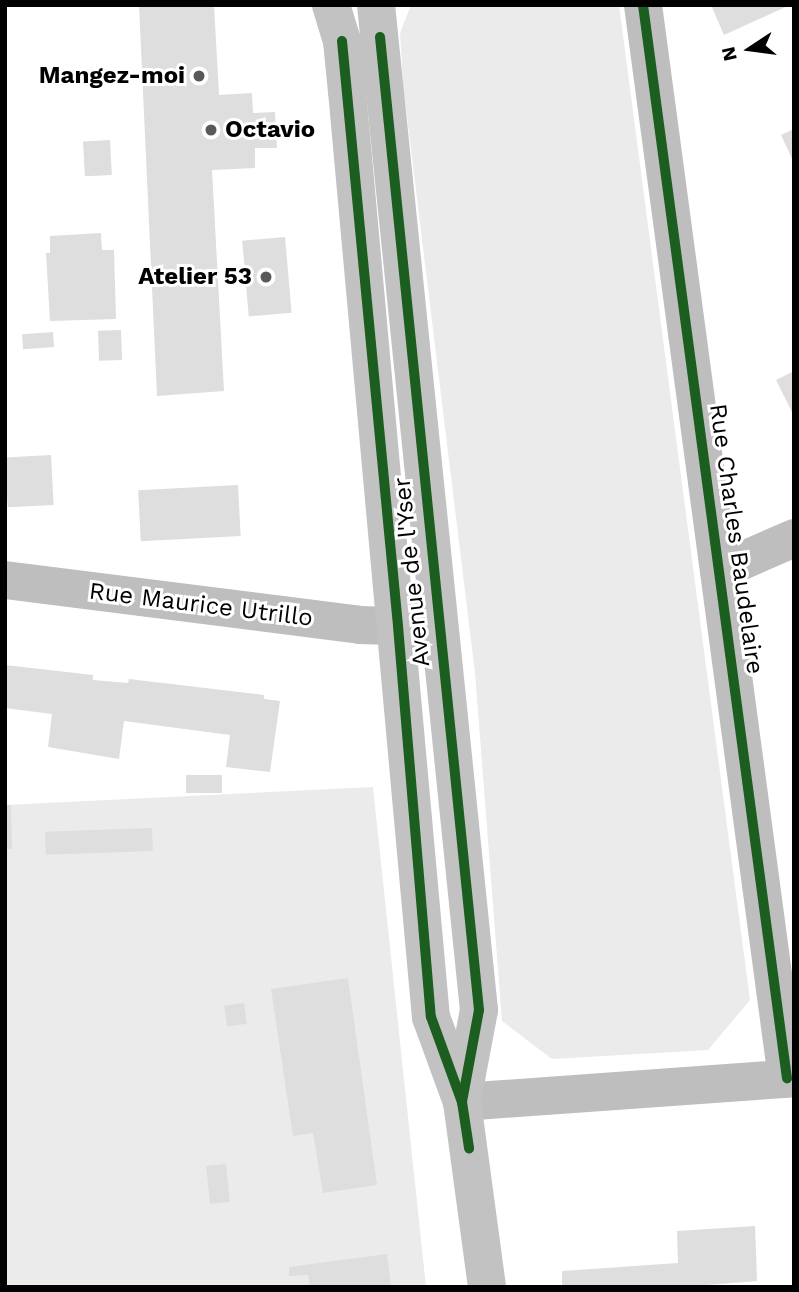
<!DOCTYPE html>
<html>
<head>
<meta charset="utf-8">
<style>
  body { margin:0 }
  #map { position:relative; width:799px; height:1292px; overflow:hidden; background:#fff; font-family:"Work Sans",sans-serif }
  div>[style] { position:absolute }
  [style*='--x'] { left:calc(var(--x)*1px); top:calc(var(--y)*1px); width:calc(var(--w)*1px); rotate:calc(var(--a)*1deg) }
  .green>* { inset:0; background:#ebebeb }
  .building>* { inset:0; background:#dedede; transform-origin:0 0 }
  .street>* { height:38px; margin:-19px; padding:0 19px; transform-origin:19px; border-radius:19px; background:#bebebe }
  .secondary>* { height:38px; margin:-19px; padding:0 19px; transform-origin:19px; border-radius:19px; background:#c2c2c2 }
  .cycleway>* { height:10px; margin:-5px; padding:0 5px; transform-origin:5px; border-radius:5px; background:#1b5e20 }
  .dots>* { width:19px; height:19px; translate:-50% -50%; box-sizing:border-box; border:4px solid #fff; border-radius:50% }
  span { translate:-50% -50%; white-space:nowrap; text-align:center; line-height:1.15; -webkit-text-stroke:6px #fff; paint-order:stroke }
  .poi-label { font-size:24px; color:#000; font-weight:700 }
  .right { translate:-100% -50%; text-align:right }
  .left { translate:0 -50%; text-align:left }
  .street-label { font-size:24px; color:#000 }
  .frame { position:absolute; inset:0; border:7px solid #000; pointer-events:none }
  .north { position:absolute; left:715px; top:14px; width:70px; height:70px; -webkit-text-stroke:5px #fff; paint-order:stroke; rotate:257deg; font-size:19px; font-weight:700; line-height:28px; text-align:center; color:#000 }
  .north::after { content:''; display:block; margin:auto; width:24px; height:32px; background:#000; clip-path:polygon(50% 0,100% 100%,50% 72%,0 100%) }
</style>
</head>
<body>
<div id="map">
  <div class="green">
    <div style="clip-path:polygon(411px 5px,619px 5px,750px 1000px,708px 1050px,552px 1059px,502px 1021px,475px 673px,403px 84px,400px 33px)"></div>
    <div style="clip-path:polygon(373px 787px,426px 1287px,5px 1287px,5px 805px)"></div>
  </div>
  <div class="building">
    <div style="clip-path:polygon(139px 5px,214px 5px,219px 95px,252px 93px,253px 113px,275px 112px,277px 148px,255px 148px,255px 168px,212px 170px,224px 391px,157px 396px)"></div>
    <div style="clip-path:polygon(711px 5px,790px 5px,724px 35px)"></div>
    <div style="clip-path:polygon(794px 129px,794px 163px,781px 135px)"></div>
    <div style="left:110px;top:140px;width:35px;height:27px;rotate:87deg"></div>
    <div style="clip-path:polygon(101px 233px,102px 250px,114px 250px,116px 319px,50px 321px,46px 253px,50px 253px,50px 236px)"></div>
    <div style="left:285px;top:237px;width:76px;height:43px;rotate:85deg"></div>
    <div style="left:121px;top:330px;width:30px;height:23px;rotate:88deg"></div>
    <div style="left:53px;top:332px;width:15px;height:31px;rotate:86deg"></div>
    <div style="clip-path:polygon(794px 371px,794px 416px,776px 380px)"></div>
    <div style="left:51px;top:455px;width:50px;height:46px;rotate:87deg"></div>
    <div style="left:238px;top:485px;width:51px;height:100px;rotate:87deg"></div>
    <div style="clip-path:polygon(5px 665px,93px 675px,93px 680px,128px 683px,129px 679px,264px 695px,264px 699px,280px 701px,270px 772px,226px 767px,230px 735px,124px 721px,119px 759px,48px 747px,52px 714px,5px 708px)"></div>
    <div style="left:222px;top:775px;width:18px;height:36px;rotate:90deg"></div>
    <div style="clip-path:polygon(5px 805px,11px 805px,12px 849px,5px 849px)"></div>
    <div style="left:152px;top:828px;width:23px;height:107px;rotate:88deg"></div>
    <div style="clip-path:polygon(348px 978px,377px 1185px,323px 1193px,313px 1133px,293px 1136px,271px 989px)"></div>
    <div style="left:244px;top:1003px;width:21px;height:20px;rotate:82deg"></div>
    <div style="left:226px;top:1164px;width:38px;height:20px;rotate:84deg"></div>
    <div style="clip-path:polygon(755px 1226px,757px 1281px,683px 1287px,562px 1287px,562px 1271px,678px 1263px,677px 1231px)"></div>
    <div style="clip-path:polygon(387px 1254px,391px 1287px,310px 1287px,308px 1275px,289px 1276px,289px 1267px)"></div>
  </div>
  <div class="street">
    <div style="--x:643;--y:5;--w:1083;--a:82.36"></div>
    <div style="--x:719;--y:571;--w:82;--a:-23.7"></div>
    <div style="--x:5;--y:580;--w:358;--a:7.2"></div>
    <div style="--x:360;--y:625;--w:38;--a:2"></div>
    <div style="--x:398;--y:626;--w:41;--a:-11.3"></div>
    <div style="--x:462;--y:1102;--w:333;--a:-4.1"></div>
  </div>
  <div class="secondary">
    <div style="--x:331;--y:5;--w:38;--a:73"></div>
    <div style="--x:342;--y:41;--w:50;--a:84.3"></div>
    <div style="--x:347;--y:91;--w:930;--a:84.82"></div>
    <div style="--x:431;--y:1017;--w:90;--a:70"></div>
    <div style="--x:462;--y:1102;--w:187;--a:82.3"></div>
    <div style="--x:376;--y:5;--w:1010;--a:84.15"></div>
    <div style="--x:479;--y:1010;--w:92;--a:100.7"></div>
  </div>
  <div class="cycleway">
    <div style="--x:643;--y:5;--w:1083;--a:82.36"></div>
    <div style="--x:380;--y:37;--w:978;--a:84.19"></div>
    <div style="--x:479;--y:1010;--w:94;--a:100.5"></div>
    <div style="--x:342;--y:41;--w:588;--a:84.53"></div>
    <div style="--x:398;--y:626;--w:392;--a:85.2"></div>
    <div style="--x:431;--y:1017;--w:90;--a:70"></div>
    <div style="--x:462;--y:1102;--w:47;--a:81.3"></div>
  </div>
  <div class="dots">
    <div style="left:199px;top:76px;background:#595959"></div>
    <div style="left:211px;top:130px;background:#595959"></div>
    <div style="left:266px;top:277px;background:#595959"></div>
  </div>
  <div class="poi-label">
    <span class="right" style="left:185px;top:76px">Mangez-moi</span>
    <span class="left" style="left:225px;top:130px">Octavio</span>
    <span class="right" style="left:252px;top:277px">Atelier 53</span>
  </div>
  <div class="street-label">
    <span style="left:736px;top:539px;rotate:82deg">Rue Charles Baudelaire</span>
    <span style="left:412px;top:572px;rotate:-96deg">Avenue de l'Yser</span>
    <span style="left:201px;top:605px;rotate:7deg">Rue Maurice Utrillo</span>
  </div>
  <div class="frame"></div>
  <div class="north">N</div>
</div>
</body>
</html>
